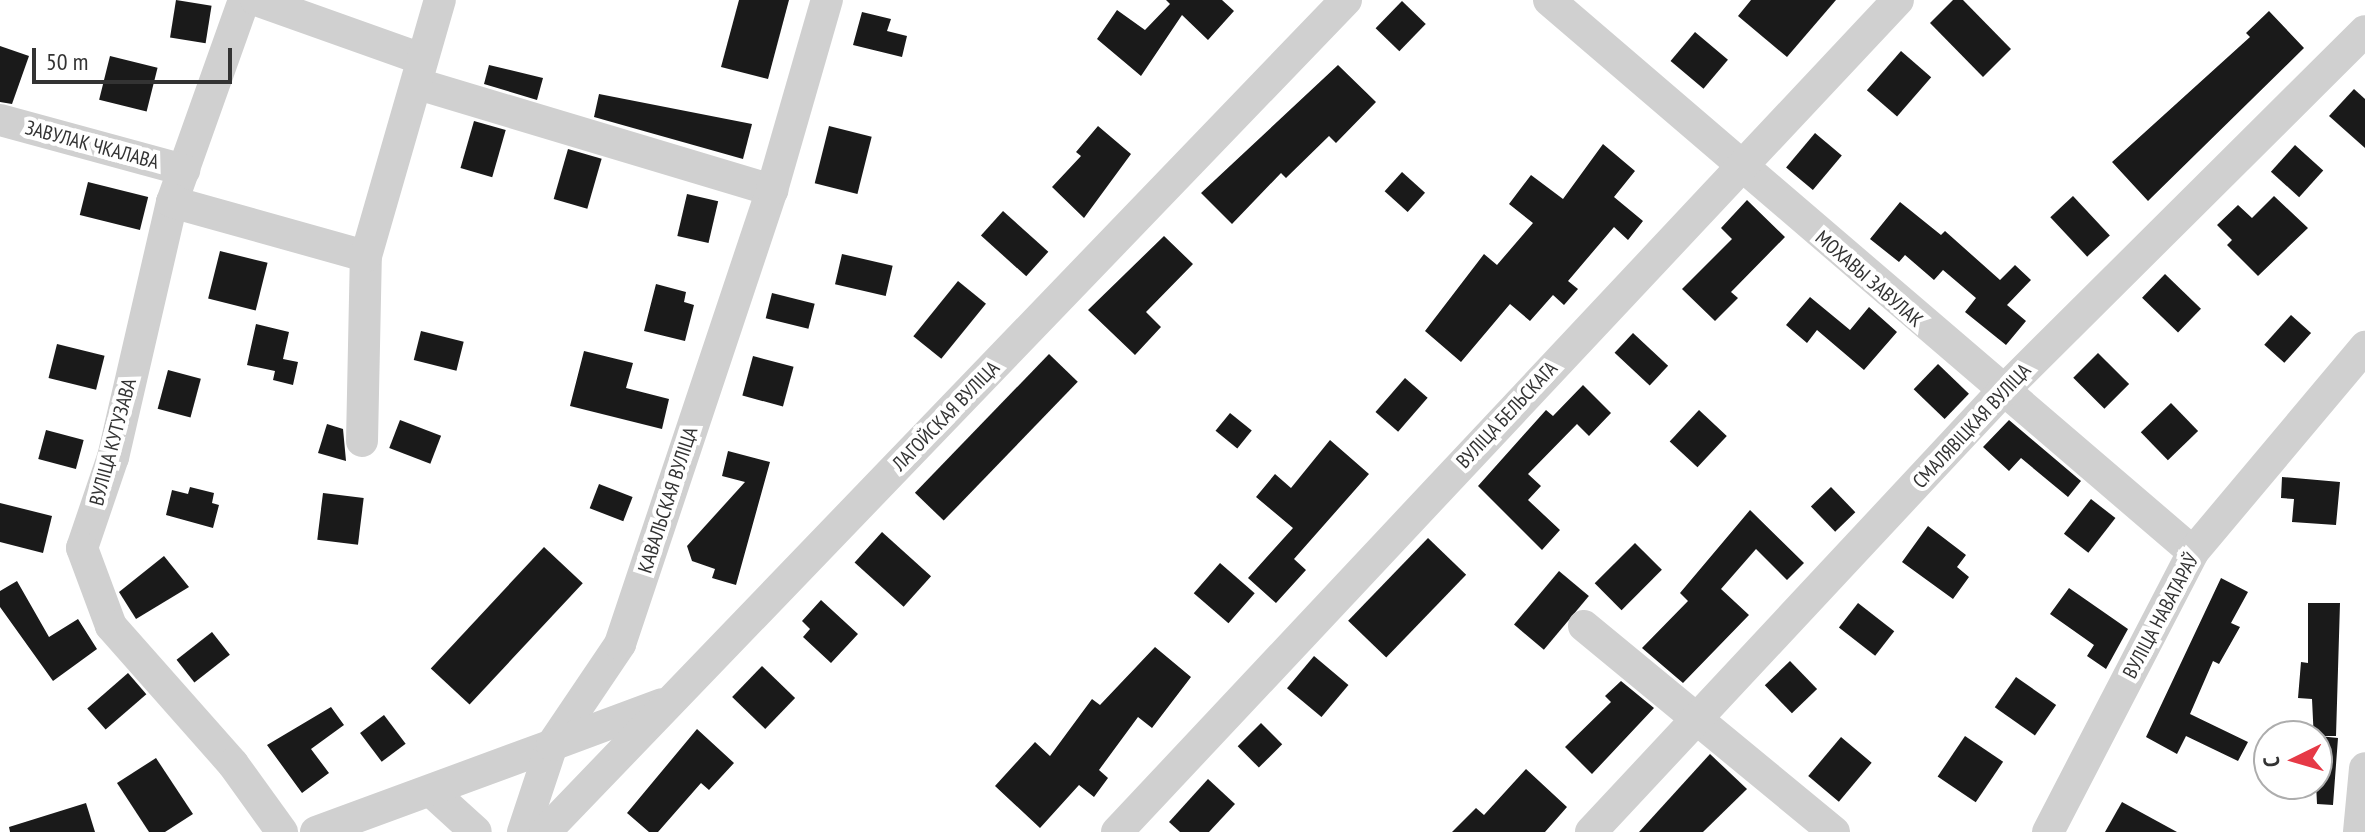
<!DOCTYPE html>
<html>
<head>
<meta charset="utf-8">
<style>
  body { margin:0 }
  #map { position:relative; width:2365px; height:832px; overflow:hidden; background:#fff; font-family:"PT Sans Narrow",sans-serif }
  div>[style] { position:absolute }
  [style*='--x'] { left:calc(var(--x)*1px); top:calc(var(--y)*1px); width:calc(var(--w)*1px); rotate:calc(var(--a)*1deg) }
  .building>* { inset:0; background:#1a1a1a; transform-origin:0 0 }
  .minor>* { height:32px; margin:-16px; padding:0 16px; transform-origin:16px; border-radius:16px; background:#d0d0d0 }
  span { translate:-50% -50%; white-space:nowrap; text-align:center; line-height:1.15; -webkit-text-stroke:8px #fff; paint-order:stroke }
  .street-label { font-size:20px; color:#333 }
  .north { position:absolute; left:2253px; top:720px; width:80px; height:80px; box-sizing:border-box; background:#fff; border:2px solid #adadad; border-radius:50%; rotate:265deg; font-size:22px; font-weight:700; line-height:32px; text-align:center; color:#333 }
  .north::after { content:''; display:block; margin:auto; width:28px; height:36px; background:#e63946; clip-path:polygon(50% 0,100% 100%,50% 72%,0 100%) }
  .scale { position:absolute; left:32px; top:48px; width:200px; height:36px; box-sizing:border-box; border:4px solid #333; border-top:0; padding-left:10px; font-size:24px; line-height:28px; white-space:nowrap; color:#333; -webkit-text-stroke:6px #fff; paint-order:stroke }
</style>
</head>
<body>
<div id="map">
  <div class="building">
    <div style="left:176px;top:0;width:36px;height:38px;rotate:9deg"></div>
    <div style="clip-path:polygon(739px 0,789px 0,768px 79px,721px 67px)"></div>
    <div style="clip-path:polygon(1166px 0,1222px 0,1234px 11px,1208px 40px,1182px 15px,1141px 76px,1097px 39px,1117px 10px,1145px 30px,1170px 4px)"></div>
    <div style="clip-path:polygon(1751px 0,1836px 0,1787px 57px,1738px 16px)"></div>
    <div style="clip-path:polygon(1953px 0,1963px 0,2011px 49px,1983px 77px,1930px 23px)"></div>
    <div style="left:1402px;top:1px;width:33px;height:38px;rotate:44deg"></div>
    <div style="clip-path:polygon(2269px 11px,2304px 48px,2148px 201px,2112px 162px,2250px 37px,2246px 33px)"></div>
    <div style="clip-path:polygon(862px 12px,891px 19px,887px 31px,907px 36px,902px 57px,853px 45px)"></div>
    <div style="left:1695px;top:32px;width:43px;height:38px;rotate:40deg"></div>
    <div style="clip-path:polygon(0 46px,29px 56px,12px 104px,0 102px)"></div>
    <div style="left:1901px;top:51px;width:40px;height:52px;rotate:41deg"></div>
    <div style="left:110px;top:56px;width:49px;height:45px;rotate:14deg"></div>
    <div style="clip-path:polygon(489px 65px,543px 78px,537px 100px,484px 84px)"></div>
    <div style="clip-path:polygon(1338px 65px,1376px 102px,1336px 143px,1329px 136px,1286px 178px,1281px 173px,1232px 224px,1201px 193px)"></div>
    <div style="clip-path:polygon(2354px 89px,2365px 99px,2365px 148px,2329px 116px)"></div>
    <div style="clip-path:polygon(599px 94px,752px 124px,743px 159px,594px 117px)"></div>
    <div style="left:474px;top:121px;width:33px;height:49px;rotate:16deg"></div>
    <div style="left:829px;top:126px;width:44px;height:59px;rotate:14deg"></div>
    <div style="clip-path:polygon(1098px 126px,1131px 154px,1084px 218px,1052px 187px,1081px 156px,1076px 152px)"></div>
    <div style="left:1815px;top:133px;width:35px;height:45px;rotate:40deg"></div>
    <div style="clip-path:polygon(1603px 144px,1635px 171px,1614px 197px,1643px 221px,1628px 240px,1614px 227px,1568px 281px,1578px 289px,1564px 305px,1553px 295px,1530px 321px,1510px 304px,1461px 362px,1425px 331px,1484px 254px,1497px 265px,1533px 223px,1509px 204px,1531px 175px,1563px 199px)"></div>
    <div style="left:2295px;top:145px;width:38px;height:36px;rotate:42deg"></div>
    <div style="left:568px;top:149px;width:35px;height:52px;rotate:16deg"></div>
    <div style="left:1402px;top:172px;width:31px;height:26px;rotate:42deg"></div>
    <div style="left:88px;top:182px;width:62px;height:34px;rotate:14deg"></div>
    <div style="left:687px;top:194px;width:32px;height:43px;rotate:13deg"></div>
    <div style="left:2073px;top:196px;width:54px;height:31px;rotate:47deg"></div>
    <div style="clip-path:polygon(2274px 196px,2308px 228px,2258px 276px,2227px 245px,2232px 240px,2217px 225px,2238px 205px,2252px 218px)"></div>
    <div style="clip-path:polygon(1747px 200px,1785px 237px,1731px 292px,1738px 298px,1715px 321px,1682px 289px,1732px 239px,1721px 228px)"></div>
    <div style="clip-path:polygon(1900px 202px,1941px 235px,1945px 231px,2000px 280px,2015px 265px,2031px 280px,2007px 305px,2026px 321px,2006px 345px,1965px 312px,1976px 298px,1943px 270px,1934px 280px,1905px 255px,1899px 262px,1870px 239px)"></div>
    <div style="left:1003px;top:211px;width:61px;height:33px;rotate:42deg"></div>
    <div style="clip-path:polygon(1164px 236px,1193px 264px,1146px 312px,1161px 327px,1135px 355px,1088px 310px)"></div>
    <div style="left:220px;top:251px;width:49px;height:49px;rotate:14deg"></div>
    <div style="left:842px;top:254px;width:52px;height:31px;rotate:13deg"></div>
    <div style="left:2165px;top:274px;width:50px;height:33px;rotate:44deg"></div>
    <div style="left:958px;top:281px;width:36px;height:71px;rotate:39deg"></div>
    <div style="clip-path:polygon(656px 284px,686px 292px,684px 302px,694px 305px,685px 341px,644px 331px)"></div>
    <div style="left:772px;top:293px;width:44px;height:26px;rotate:14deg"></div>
    <div style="clip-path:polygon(1810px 297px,1850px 330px,1869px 307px,1897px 332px,1864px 370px,1817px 330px,1807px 343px,1786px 325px)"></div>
    <div style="left:2291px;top:315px;width:27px;height:40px;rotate:42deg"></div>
    <div style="clip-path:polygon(256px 324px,289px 332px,283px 359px,298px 362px,293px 385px,273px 380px,275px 371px,247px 365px)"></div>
    <div style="left:421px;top:331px;width:44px;height:30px;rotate:14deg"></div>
    <div style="left:1633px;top:333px;width:48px;height:27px;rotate:43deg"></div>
    <div style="left:57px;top:344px;width:49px;height:35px;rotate:14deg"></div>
    <div style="clip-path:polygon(584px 351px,633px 363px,626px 388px,669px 399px,662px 429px,570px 406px)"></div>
    <div style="left:2098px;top:353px;width:44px;height:35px;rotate:45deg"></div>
    <div style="left:1049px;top:354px;width:40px;height:193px;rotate:44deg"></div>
    <div style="left:753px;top:356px;width:42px;height:41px;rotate:15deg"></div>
    <div style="left:1938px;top:364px;width:43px;height:35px;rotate:44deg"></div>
    <div style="left:168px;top:370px;width:34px;height:40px;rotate:15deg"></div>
    <div style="left:1405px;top:378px;width:30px;height:45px;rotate:41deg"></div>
    <div style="clip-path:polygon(1583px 385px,1611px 413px,1589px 436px,1577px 424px,1528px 474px,1541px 486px,1528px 500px,1560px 530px,1542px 550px,1478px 486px,1546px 410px,1553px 416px)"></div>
    <div style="left:2171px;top:403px;width:39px;height:42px;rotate:46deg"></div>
    <div style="left:1699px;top:410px;width:38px;height:43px;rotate:43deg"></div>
    <div style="left:1230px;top:413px;width:28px;height:23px;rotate:39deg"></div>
    <div style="left:400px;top:420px;width:44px;height:30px;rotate:21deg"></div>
    <div style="clip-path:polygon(2009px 420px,2081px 481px,2068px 497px,2021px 458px,2009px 471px,1983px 447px)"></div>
    <div style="clip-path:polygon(327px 424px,343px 429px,346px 461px,318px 453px)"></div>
    <div style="left:46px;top:430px;width:39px;height:30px;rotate:15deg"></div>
    <div style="clip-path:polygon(1330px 440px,1369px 474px,1294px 559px,1306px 570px,1276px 603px,1248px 578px,1293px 528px,1256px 497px,1275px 474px,1291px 488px)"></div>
    <div style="clip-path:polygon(728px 451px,770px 462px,736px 585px,712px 578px,715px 569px,692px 561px,687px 546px,745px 482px,722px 476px)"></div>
    <div style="clip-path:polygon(2282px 477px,2340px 482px,2336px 525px,2292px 522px,2294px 499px,2281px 498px)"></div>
    <div style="left:599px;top:484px;width:36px;height:26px;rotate:21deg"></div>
    <div style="clip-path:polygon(190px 487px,214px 493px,212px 503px,219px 505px,213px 528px,166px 515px,172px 490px,188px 494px)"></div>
    <div style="left:1831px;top:487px;width:35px;height:28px;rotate:46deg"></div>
    <div style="left:323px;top:493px;width:41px;height:47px;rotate:7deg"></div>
    <div style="left:2091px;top:499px;width:31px;height:44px;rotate:38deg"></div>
    <div style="clip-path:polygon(0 503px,52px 516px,43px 553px,0 542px)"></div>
    <div style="clip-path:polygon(1750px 510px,1804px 563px,1787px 580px,1756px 549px,1721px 589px,1749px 615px,1683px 683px,1642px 648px,1688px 601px,1680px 593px)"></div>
    <div style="clip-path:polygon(1928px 526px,1966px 555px,1957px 567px,1969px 577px,1953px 599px,1902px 562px)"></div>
    <div style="left:882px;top:532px;width:66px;height:41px;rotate:42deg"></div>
    <div style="left:1428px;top:538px;width:53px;height:115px;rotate:44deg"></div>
    <div style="left:1635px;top:543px;width:38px;height:57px;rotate:45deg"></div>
    <div style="left:544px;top:547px;width:53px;height:166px;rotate:43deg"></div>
    <div style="clip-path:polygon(164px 556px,189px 587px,136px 619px,119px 592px)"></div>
    <div style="left:1220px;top:563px;width:46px;height:40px;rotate:41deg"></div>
    <div style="left:1559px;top:571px;width:39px;height:70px;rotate:40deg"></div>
    <div style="clip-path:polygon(2221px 578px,2248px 592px,2231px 623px,2240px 627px,2219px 664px,2213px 661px,2190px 714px,2248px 742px,2238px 761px,2186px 736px,2177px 754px,2146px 737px)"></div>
    <div style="clip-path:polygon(17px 581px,49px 637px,78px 619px,97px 649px,53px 681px,0 607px,0 591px)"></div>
    <div style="clip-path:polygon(2069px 588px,2128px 629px,2106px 669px,2087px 656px,2094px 645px,2050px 614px)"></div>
    <div style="clip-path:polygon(821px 600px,858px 634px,831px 663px,803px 637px,810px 629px,802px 621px)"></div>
    <div style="left:1858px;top:603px;width:46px;height:31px;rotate:38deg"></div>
    <div style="clip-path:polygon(2308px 603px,2340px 603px,2336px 736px,2319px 736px,2338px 738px,2333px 805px,2317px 804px,2312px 699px,2298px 698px,2301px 662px,2308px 663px)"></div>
    <div style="left:212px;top:632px;width:29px;height:45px;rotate:52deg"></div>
    <div style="clip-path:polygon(1155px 647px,1191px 677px,1152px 728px,1138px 717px,1099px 770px,1108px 778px,1094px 797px,1079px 785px,1040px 828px,995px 786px,1035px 742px,1050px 756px,1092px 699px,1100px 705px)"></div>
    <div style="left:1314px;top:656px;width:45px;height:42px;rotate:40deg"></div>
    <div style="left:1790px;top:661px;width:39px;height:35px;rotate:46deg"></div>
    <div style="left:762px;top:666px;width:46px;height:43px;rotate:44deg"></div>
    <div style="left:128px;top:673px;width:28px;height:54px;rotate:49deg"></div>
    <div style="left:2016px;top:677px;width:49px;height:37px;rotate:35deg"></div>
    <div style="clip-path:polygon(1621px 681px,1654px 708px,1592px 774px,1565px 747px,1611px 702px,1605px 696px)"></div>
    <div style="clip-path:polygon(331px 707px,344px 725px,311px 749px,329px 773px,302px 793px,267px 745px)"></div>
    <div style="left:384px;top:715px;width:36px;height:30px;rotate:53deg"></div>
    <div style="left:1261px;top:723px;width:30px;height:33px;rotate:45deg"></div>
    <div style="clip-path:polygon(697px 729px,734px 763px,709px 790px,701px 783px,658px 832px,649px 832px,627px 813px)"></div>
    <div style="left:1965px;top:736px;width:46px;height:49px;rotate:34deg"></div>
    <div style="left:1841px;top:737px;width:40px;height:51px;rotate:40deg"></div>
    <div style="clip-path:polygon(1710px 754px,1747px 789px,1703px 832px,1639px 832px)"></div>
    <div style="clip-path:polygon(156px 758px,193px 814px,165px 832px,149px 832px,117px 783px)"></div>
    <div style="clip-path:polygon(1526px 769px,1567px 807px,1545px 832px,1452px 832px,1476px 808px,1484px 815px)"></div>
    <div style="clip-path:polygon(1208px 779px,1235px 804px,1209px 832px,1180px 832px,1169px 822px)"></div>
    <div style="clip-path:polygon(2122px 802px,2177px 832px,2105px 832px)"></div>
    <div style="clip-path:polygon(86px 803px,95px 832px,10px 832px,9px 827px)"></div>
  </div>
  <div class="minor">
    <div style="--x:244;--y:0;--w:214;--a:109.6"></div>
    <div style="--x:172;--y:202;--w:262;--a:103"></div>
    <div style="--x:113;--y:457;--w:96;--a:108.8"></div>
    <div style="--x:82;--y:548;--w:83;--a:69.6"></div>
    <div style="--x:111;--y:626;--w:184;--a:48.5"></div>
    <div style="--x:233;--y:764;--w:84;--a:54.2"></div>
    <div style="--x:256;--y:0;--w:176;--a:19.6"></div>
    <div style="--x:1549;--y:0;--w:848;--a:40.6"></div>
    <div style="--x:418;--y:84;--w:370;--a:16.7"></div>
    <div style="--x:0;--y:120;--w:191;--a:15.2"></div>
    <div style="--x:172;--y:202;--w:201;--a:15.6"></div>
    <div style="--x:362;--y:441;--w:185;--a:-88.8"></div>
    <div style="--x:366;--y:256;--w:266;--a:-73.9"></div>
    <div style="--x:1584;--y:626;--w:324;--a:39.5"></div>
    <div style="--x:432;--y:792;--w:59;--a:42.3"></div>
    <div style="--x:316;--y:832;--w:252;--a:-20.2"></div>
    <div style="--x:552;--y:745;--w:122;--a:-56"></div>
    <div style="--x:620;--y:644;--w:479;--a:-71.5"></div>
    <div style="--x:772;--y:190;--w:198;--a:-73.9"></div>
    <div style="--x:523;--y:832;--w:92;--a:-71.6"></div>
    <div style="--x:552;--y:745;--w:117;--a:-20.4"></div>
    <div style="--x:545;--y:832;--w:1155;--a:-46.09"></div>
    <div style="--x:1117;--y:832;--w:1141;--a:-46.81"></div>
    <div style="--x:1591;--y:832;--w:601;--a:-46.96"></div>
    <div style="--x:2001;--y:393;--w:513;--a:-44.84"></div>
    <div style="--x:2048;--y:832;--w:315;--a:-62.6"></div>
    <div style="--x:2193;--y:552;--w:268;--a:-50"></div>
    <div style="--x:2359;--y:832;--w:64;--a:-84.6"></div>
  </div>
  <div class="street-label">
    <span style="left:92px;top:145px;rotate:15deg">ЗАВУЛАК ЧКАЛАВА</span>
    <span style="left:1869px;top:279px;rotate:41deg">МОХАВЫ ЗАВУЛАК</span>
    <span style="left:1507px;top:415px;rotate:-47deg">ВУЛІЦА БЕЛЬСКАГА</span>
    <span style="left:946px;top:416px;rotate:-46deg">ЛАГОЙСКАЯ ВУЛІЦА</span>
    <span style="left:1972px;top:426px;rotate:-47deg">СМАЛЯВІЦКАЯ ВУЛІЦА</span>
    <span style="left:113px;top:442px;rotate:-75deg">ВУЛІЦА КУТУЗАВА</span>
    <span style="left:668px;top:500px;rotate:-72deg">КАВАЛЬСКАЯ ВУЛІЦА</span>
    <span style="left:2161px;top:616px;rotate:-62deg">ВУЛІЦА НАВАТАРАЎ</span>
  </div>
  <div class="north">С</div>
  <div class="scale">50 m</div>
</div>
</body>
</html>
